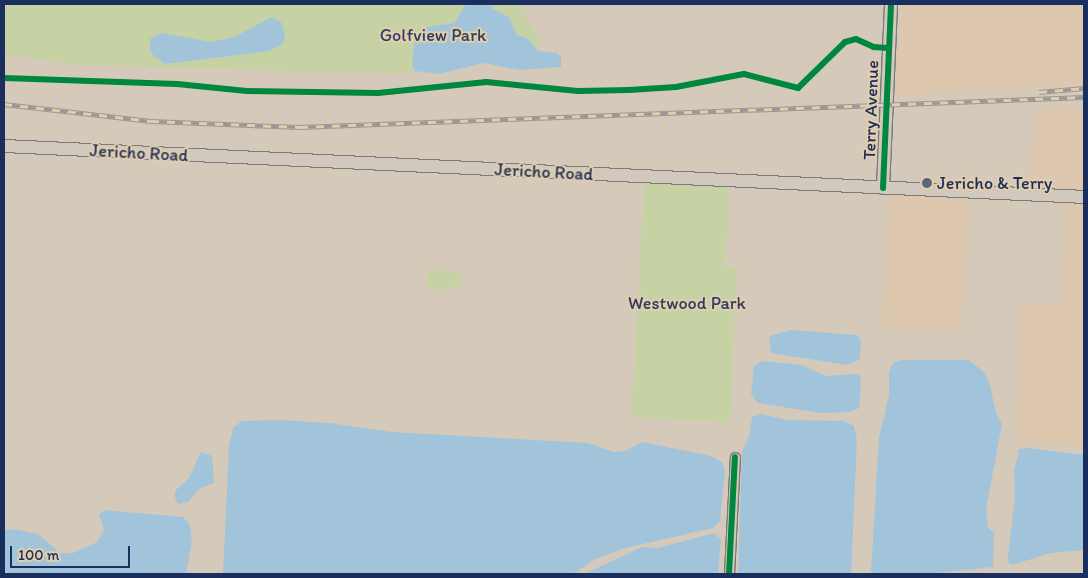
<!DOCTYPE html>
<html>
<head>
<meta charset="utf-8">
<style>
  body { margin:0 }
  #map { position:relative; width:1088px; height:578px; overflow:hidden; background:#d5cab9; font-family:Itim,sans-serif }
  div>[style] { position:absolute }
  [style*='--x'] { left:calc(var(--x)*1px); top:calc(var(--y)*1px); width:calc(var(--w)*1px); rotate:calc(var(--a)*1deg) }
  .built>* { inset:0; background:#ddc7af; transform-origin:0 0 }
  .green>* { inset:0; background:#c7d2a4 }
  .water>* { inset:0; background:#a2c4db }
  .roads { filter:drop-shadow(1px 0 #7b7a7b) drop-shadow(-1px 0 #7b7a7b) drop-shadow(0 1px #7b7a7b) drop-shadow(0 -1px #7b7a7b) }
  .street>* { height:9px; margin:-4.5px; padding:0 4.5px; transform-origin:4.5px; border-radius:4.5px; background:#d1c9bd }
  .secondary>* { height:12px; margin:-6px; padding:0 6px; transform-origin:6px; border-radius:6px; background:#d1c9bd }
  .rail>* { height:4.5px; margin-top:-2.25px; transform-origin:0; background:repeating-linear-gradient(90deg,#e2cdac 0 8px,#9a9895 0 16px); box-sizing:border-box; border-block:1px solid #9a9895 }
  .cycleway>* { height:6px; margin:-3px; padding:0 3px; transform-origin:3px; border-radius:3px; background:#00873e }
  .dots>* { width:14px; height:14px; translate:-50% -50%; box-sizing:border-box; border:2px solid #e2cdac; border-radius:50% }
  span { translate:-50% -50%; white-space:nowrap; text-align:center; line-height:1.15; -webkit-text-stroke:4px #e2cdac; paint-order:stroke }
  .park-label { font-size:18px; color:#2b4063 }
  .street-label { font-size:18px; color:#1b2f5e }
  .poi-label { font-size:18px; color:#1b2f5e }
  .left { translate:0 -50%; text-align:left }
  .frame { position:absolute; inset:0; border:5px solid #1b2f5e; pointer-events:none }
  .scale { position:absolute; left:10px; top:546px; width:120px; height:22px; box-sizing:border-box; border:2px solid #1b2f5e; border-top:0; padding-left:6px; font-size:15px; line-height:18px; white-space:nowrap; color:#1b2f5e; -webkit-text-stroke:4px #e2cdac; paint-order:stroke }
</style>
</head>
<body>
<div id="map">
  <div class="built">
    <div style="clip-path:polygon(901px 4px,1084px 4px,1084px 85px,895px 96px)"></div>
    <div style="clip-path:polygon(1084px 107px,1084px 193px,1026px 190px,1038px 109px)"></div>
    <div style="left:890px;top:194px;width:80px;height:133px;rotate:4deg"></div>
    <div style="clip-path:polygon(1066px 203px,1084px 204px,1084px 447px,1016px 442px,1022px 304px,1062px 306px)"></div>
  </div>
  <div class="green">
    <div style="clip-path:polygon(4px 4px,518px 4px,542px 44px,398px 74px,79px 65px,4px 55px)"></div>
    <div style="clip-path:polygon(644px 182px,729px 187px,725px 267px,737px 268px,730px 422px,632px 417px)"></div>
    <div style="clip-path:polygon(428px 269px,462px 273px,461px 287px,449px 286px,446px 292px,426px 285px)"></div>
  </div>
  <div class="water">
    <div style="clip-path:polygon(466px 4px,490px 4px,493px 9px,509px 17px,517px 35px,529px 39px,538px 51px,557px 53px,561px 57px,561px 67px,519px 70px,484px 63px,439px 74px,415px 71px,412px 66px,415px 36px,427px 27px,454px 23px)"></div>
    <div style="clip-path:polygon(272px 17px,281px 22px,285px 35px,283px 44px,269px 51px,165px 64px,152px 54px,150px 47px,150px 39px,161px 33px,212px 42px,234px 37px)"></div>
    <div style="clip-path:polygon(791px 330px,857px 335px,861px 340px,860px 359px,847px 365px,771px 353px,769px 336px)"></div>
    <div style="clip-path:polygon(902px 360px,969px 360px,985px 373px,990px 385px,996px 413px,1002px 424px,986px 509px,988px 528px,994px 533px,993px 567px,930px 574px,874px 574px,871px 571px,879px 438px,889px 395px,889px 372px,893px 363px)"></div>
    <div style="clip-path:polygon(762px 361px,802px 365px,826px 376px,856px 374px,860px 376px,861px 385px,859px 408px,850px 412px,821px 413px,758px 403px,751px 394px,754px 366px)"></div>
    <div style="clip-path:polygon(761px 414px,788px 420px,844px 421px,854px 426px,857px 440px,851px 574px,738px 574px,742px 451px,749px 437px,752px 417px)"></div>
    <div style="clip-path:polygon(279px 420px,330px 423px,392px 432px,588px 443px,614px 452px,625px 451px,642px 442px,711px 456px,723px 463px,725px 471px,720px 521px,713px 528px,625px 548px,595px 559px,573px 574px,223px 574px,229px 447px,233px 428px,241px 421px)"></div>
    <div style="clip-path:polygon(1027px 448px,1084px 455px,1084px 550px,1051px 553px,1012px 565px,1009px 564px,1008px 557px,1015px 497px,1014px 472px,1019px 449px)"></div>
    <div style="clip-path:polygon(201px 452px,212px 456px,214px 483px,199px 489px,188px 502px,178px 504px,174px 495px,176px 490px,189px 478px)"></div>
    <div style="clip-path:polygon(104px 510px,183px 517px,190px 525px,192px 541px,186px 574px,4px 574px,4px 531px,13px 529px,38px 534px,60px 553px,73px 553px,97px 542px,104px 529px,99px 515px)"></div>
    <div style="clip-path:polygon(714px 533px,721px 539px,718px 574px,584px 574px,642px 547px,658px 548px)"></div>
  </div>
  <div class="roads">
    <div class="street">
      <div style="--x:729;--y:574;--w:117;--a:-87.1"></div>
    </div>
    <div class="secondary">
      <div style="--x:4;--y:146;--w:1081;--a:2.7"></div>
      <div style="--x:883;--y:188;--w:184;--a:-87.5"></div>
    </div>
  </div>
  <div class="rail">
    <div style="--x:1039;--y:92;--w:45;--a:-5.1"></div>
    <div style="--x:4;--y:104;--w:148;--a:6.6"></div>
    <div style="--x:151;--y:121;--w:149;--a:2.3"></div>
    <div style="--x:300;--y:127;--w:785;--a:-2.19"></div>
  </div>
  <div class="cycleway">
    <div style="--x:4;--y:78;--w:173;--a:2"></div>
    <div style="--x:177;--y:84;--w:70;--a:5.7"></div>
    <div style="--x:247;--y:91;--w:131;--a:0.9"></div>
    <div style="--x:378;--y:93;--w:109;--a:-5.8"></div>
    <div style="--x:486;--y:82;--w:92;--a:5.6"></div>
    <div style="--x:578;--y:91;--w:51;--a:-1.1"></div>
    <div style="--x:629;--y:90;--w:47;--a:-3.7"></div>
    <div style="--x:676;--y:87;--w:69;--a:-10.8"></div>
    <div style="--x:744;--y:74;--w:56;--a:14.5"></div>
    <div style="--x:798;--y:88;--w:66;--a:-44.4"></div>
    <div style="--x:845;--y:42;--w:11;--a:-15"></div>
    <div style="--x:856;--y:39;--w:20;--a:24"></div>
    <div style="--x:874;--y:47;--w:14;--a:4"></div>
    <div style="--x:883;--y:188;--w:184;--a:-87.5"></div>
    <div style="--x:729;--y:574;--w:117;--a:-87.1"></div>
  </div>
  <div class="dots">
    <div style="left:927px;top:183px;background:#5c657e"></div>
  </div>
  <div class="park-label">
    <span style="left:433px;top:35px">Golfview Park</span>
    <span style="left:687px;top:303px">Westwood Park</span>
  </div>
  <div class="street-label">
    <span style="left:871px;top:110px;rotate:-88deg">Terry Avenue</span>
    <span style="left:139px;top:153px;rotate:3deg">Jericho Road</span>
    <span style="left:544px;top:172px;rotate:3deg">Jericho Road</span>
  </div>
  <div class="poi-label">
    <span class="left" style="left:937px;top:183px">Jericho &amp; Terry</span>
  </div>
  <div class="frame"></div>
  <div class="scale">100 m</div>
</div>
</body>
</html>
